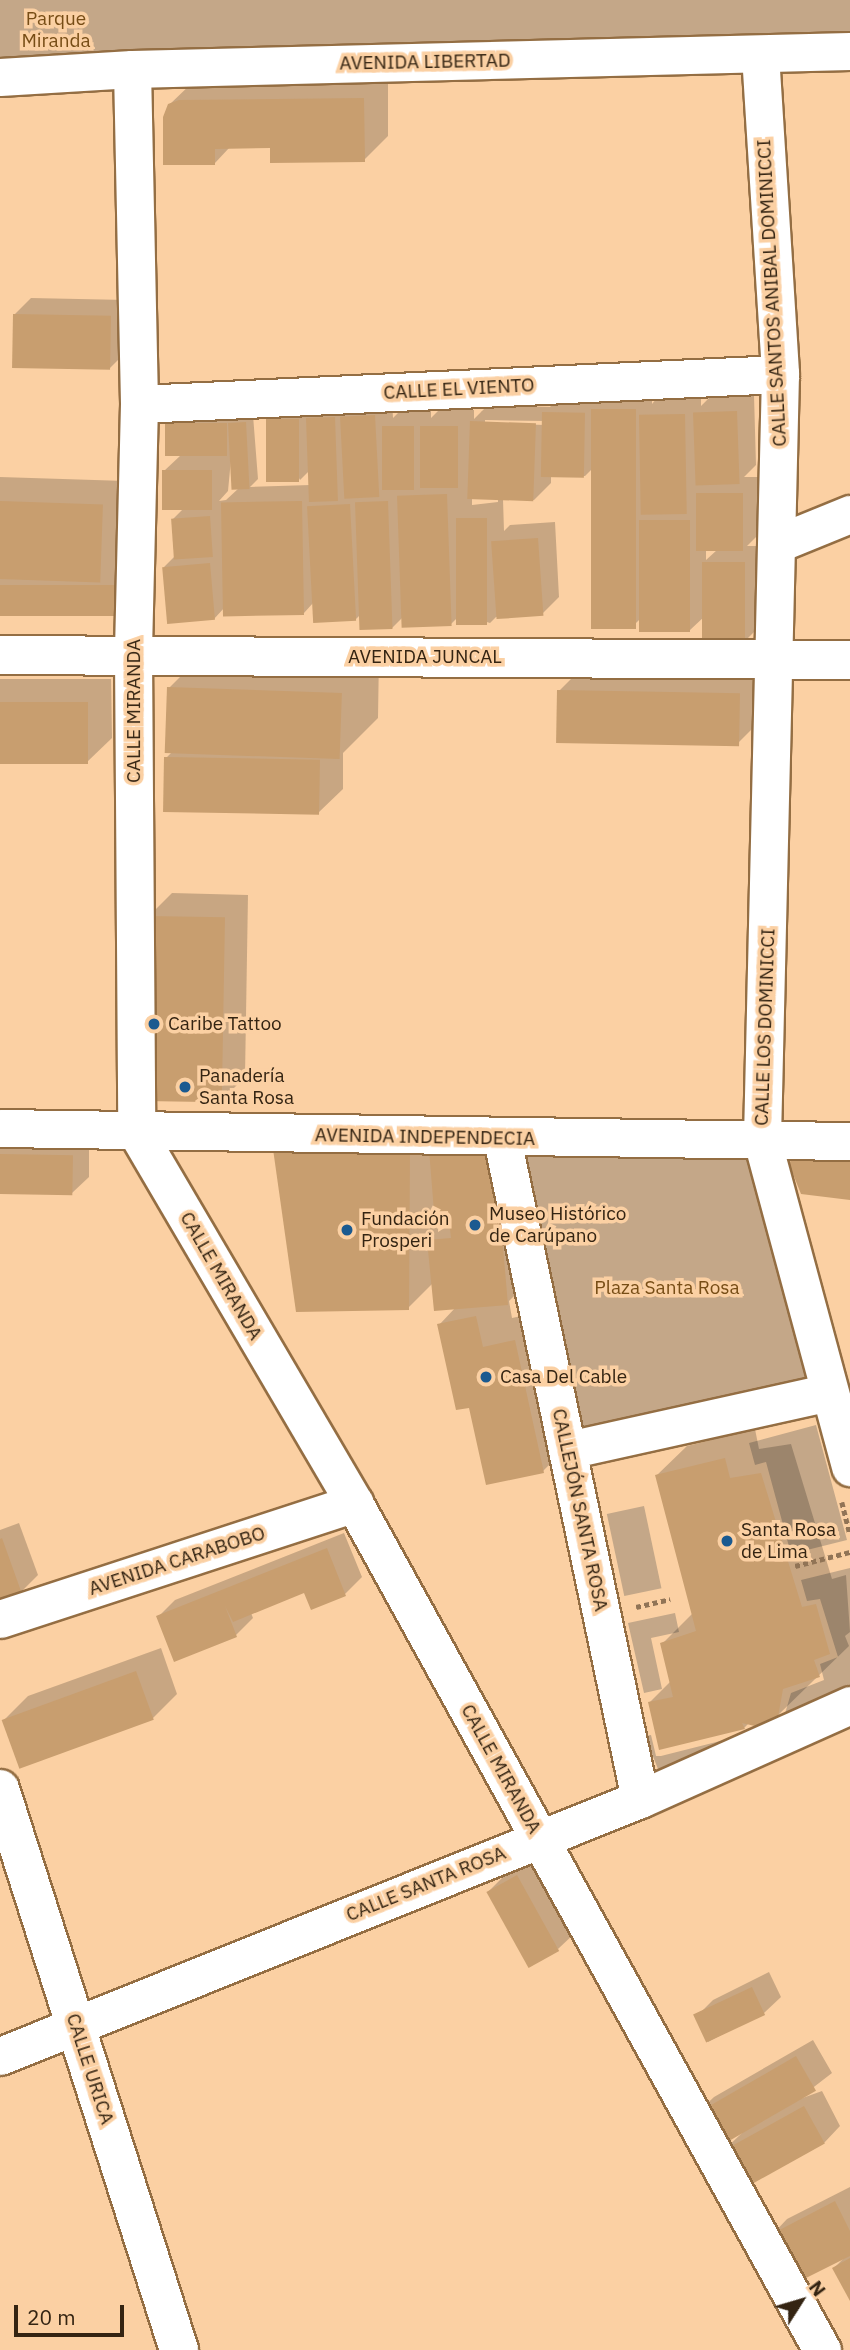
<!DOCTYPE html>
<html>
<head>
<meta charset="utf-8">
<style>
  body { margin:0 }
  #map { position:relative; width:850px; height:2350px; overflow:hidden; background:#fbd0a3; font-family:"IBM Plex Sans",sans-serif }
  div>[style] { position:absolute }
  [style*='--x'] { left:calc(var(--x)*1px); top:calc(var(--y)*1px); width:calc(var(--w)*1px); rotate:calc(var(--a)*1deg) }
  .green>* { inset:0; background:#c4a788; transform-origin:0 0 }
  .shadow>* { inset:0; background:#0003 }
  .building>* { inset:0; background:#c89e6f; transform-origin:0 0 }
  .path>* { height:4.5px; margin-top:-2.25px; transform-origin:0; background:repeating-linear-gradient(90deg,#917456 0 5px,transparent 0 8.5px) }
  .roads { filter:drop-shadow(2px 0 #946e43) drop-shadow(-2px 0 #946e43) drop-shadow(0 2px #946e43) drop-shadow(0 -2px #946e43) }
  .minor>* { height:37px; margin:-18.5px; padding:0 18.5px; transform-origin:18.5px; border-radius:18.5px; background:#fff }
  .major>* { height:38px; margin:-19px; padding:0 19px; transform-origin:19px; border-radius:19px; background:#fff }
  .dots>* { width:19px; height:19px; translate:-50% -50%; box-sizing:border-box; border:4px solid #fbd0a3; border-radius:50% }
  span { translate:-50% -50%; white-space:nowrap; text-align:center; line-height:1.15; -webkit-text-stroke:7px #fbd0a3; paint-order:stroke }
  .park-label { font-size:19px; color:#774d16 }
  .street-label { font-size:19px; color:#342412 }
  .poi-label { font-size:19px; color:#342412 }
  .left { translate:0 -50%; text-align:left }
  .north { position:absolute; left:766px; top:2266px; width:70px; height:70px; -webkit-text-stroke:5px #fbd0a3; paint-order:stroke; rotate:53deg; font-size:19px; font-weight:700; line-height:28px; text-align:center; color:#342412 }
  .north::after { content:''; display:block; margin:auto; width:24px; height:32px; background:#342412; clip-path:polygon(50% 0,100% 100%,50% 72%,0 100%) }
  .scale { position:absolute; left:14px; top:2305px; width:110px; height:32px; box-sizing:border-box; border:4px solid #342412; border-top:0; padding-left:9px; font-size:21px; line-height:24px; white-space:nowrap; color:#342412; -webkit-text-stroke:5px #fbd0a3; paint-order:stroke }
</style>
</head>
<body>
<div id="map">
  <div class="green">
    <div style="clip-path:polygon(0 0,850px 0,850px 41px,0 62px)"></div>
    <div style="clip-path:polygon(502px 1139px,762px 1140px,829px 1392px,568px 1450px)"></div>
    <div style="clip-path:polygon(816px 1425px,847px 1540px,791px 1554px,766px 1462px,755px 1465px,749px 1443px)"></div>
    <div style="left:644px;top:1506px;width:84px;height:38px;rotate:78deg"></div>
    <div style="clip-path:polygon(850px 1568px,850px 1694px,784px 1717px,791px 1693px,824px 1680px,820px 1664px,838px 1657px,820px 1599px,807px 1601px,801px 1580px)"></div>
    <div style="clip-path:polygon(675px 1613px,679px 1632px,651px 1638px,662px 1689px,644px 1693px,628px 1623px)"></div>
    <div style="clip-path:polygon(748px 1734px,658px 1769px,645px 1736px,651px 1735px,656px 1756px,661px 1756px)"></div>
  </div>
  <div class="shadow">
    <div style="clip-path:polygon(388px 75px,388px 136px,364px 160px,272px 147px,230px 147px,215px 163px,169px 105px,194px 81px)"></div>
    <div style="clip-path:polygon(31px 298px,127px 300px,127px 351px,110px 368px,14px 315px)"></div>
    <div style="clip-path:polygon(evenodd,610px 392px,652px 393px,652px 404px,657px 398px,701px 398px,701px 406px,711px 396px,754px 395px,756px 465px,744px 477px,759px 477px,760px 533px,747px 546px,762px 546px,762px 624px,745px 641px,705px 616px,690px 630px,642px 617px,631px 628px,592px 469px,585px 476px,551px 476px,551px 483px,534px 500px,503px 499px,504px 531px,510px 525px,555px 522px,559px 597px,542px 614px,496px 617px,490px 623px,461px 614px,451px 624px,403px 617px,392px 628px,361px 614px,355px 620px,313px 603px,304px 613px,225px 607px,214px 619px,164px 567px,176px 555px,172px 520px,184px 508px,164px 471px,181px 455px,167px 424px,184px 407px,253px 415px,258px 479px,250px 487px,310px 485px,310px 470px,300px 480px,268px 420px,284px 403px,392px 399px,393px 418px,401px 410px,431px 410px,431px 418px,439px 410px,474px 410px,474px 419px,488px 405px,550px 407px,560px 396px,601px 396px,601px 401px,610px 392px,485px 420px,545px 421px,545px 425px,485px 423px,485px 420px,610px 392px,232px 449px,239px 488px,226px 500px,219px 501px,228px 491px,232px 449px,610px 392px,472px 498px,498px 499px,498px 502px,472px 505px,472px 498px,610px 392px,706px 549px,717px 550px,706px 560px,706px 549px)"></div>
    <div style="clip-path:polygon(0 477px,126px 481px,139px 591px,115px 615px,0 614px)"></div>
    <div style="clip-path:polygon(207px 650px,379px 655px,378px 718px,343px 753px,343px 789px,318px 813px,166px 758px,173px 751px,169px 688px)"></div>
    <div style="clip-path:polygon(583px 667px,763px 669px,763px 718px,739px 742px,559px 691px)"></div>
    <div style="clip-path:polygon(0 679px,111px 679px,112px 738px,87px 762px,0 762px)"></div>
    <div style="clip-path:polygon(172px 893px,248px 895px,245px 1077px,221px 1101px,148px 917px)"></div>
    <div style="clip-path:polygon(evenodd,510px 1127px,524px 1286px,509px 1301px,512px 1318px,545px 1311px,573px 1441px,543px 1471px,471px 1406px,439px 1325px,456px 1307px,433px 1283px,408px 1308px,275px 1150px,510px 1127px,449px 1209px,451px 1224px,438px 1232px,439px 1210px,449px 1209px)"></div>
    <div style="clip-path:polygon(89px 1139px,89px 1177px,72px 1193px,0 1192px,0 1144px)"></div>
    <div style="clip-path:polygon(755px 1429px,759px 1449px,791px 1444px,832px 1579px,846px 1575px,850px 1632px,845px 1636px,849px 1646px,773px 1720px,749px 1723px,744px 1728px,650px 1702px,671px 1681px,662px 1644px,693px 1613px,657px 1475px,687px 1446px)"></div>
    <div style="clip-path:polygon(19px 1523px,38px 1575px,21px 1592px,0 1599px,0 1530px)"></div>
    <div style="clip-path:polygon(344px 1533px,362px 1577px,345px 1594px,305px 1591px,251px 1613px,253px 1618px,236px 1635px,158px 1617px,175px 1600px)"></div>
    <div style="clip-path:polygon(161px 1648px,177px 1694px,153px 1718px,4px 1720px,28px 1696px)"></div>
    <div style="clip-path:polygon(534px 1859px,575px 1933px,558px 1949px,488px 1892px,505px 1875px)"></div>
    <div style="clip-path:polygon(769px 1972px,781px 1997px,764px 2013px,708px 2042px,696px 2017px,713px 2000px)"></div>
    <div style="clip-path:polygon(813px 2040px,832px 2073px,797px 2100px,822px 2091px,840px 2126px,824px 2143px,723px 2151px,742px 2133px,697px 2113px,714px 2097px)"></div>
    <div style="clip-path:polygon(850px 2187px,850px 2297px,834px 2268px,845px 2257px,771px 2236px,787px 2219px)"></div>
  </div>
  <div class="building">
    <div style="clip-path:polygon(364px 98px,365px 162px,270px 163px,270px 148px,215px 149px,215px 165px,163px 165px,163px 117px,168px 104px,179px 100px)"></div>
    <div style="left:13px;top:314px;width:98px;height:54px;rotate:1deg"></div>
    <div style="left:591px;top:409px;width:45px;height:220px"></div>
    <div style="left:737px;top:411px;width:73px;height:44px;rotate:88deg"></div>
    <div style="left:542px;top:412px;width:43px;height:65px;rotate:1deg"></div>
    <div style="left:685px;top:414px;width:100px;height:46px;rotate:89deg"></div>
    <div style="left:375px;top:415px;width:82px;height:35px;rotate:87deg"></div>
    <div style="left:335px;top:417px;width:84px;height:29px;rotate:88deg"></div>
    <div style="left:266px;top:419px;width:33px;height:63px"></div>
    <div style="left:470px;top:421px;width:66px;height:78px;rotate:2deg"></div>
    <div style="left:246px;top:422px;width:67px;height:18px;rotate:87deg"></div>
    <div style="left:165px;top:423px;width:62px;height:33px"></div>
    <div style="left:382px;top:426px;width:32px;height:64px"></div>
    <div style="left:420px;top:426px;width:38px;height:62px"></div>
    <div style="left:162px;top:470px;width:50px;height:40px"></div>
    <div style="left:696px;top:493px;width:47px;height:58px"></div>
    <div style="left:447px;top:494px;width:132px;height:50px;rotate:88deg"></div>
    <div style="left:0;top:501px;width:103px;height:78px;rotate:2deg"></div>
    <div style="left:302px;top:501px;width:114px;height:81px;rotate:89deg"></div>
    <div style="left:388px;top:501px;width:128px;height:33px;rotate:88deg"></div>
    <div style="left:350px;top:504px;width:117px;height:43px;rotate:87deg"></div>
    <div style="left:210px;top:516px;width:41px;height:39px;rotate:86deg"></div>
    <div style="left:456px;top:518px;width:31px;height:107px"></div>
    <div style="left:639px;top:520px;width:51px;height:112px"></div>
    <div style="left:538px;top:538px;width:78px;height:47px;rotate:86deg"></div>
    <div style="left:702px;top:562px;width:43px;height:81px"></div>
    <div style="left:210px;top:563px;width:57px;height:48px;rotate:85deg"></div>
    <div style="left:0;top:585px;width:115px;height:31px"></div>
    <div style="left:167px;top:687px;width:175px;height:66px;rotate:2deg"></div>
    <div style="left:557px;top:690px;width:183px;height:53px;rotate:1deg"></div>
    <div style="left:0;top:702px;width:88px;height:62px"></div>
    <div style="left:164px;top:757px;width:156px;height:55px;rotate:1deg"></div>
    <div style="left:147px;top:916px;width:78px;height:185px;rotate:1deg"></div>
    <div style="clip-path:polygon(494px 1143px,508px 1305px,434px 1311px,427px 1240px,451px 1238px,448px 1211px,434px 1212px,429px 1149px)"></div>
    <div style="clip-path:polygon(273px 1149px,410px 1151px,409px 1310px,296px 1312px)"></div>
    <div style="left:0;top:1154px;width:73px;height:40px;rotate:1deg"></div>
    <div style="clip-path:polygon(794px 1154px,850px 1156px,850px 1200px,801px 1194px,789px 1164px)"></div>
    <div style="clip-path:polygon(476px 1316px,483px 1347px,515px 1340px,544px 1473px,486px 1485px,469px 1408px,456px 1410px,437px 1324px)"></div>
    <div style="clip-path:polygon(725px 1458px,730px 1478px,761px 1473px,802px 1607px,816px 1604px,830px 1654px,814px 1660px,820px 1677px,783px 1689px,778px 1717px,759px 1727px,742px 1723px,745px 1729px,659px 1750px,648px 1702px,673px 1697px,660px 1643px,696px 1631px,655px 1475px)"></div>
    <div style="clip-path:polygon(2px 1538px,22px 1594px,0 1601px,0 1539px)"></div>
    <div style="clip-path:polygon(327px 1548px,346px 1596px,311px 1610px,304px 1593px,233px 1622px,225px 1606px,237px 1637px,174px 1662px,156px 1616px)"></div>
    <div style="left:136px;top:1671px;width:52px;height:143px;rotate:70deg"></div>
    <div style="left:517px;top:1875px;width:87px;height:35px;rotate:61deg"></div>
    <div style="left:752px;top:1987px;width:31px;height:65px;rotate:65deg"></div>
    <div style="left:796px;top:2056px;width:40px;height:116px;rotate:60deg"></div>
    <div style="left:804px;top:2106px;width:43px;height:94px;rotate:61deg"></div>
    <div style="clip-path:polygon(835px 2201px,850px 2231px,850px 2256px,794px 2284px,768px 2236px)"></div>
    <div style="clip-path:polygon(850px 2258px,850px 2301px,832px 2268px)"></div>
  </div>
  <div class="path">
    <div style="--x:842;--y:1502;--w:33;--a:76"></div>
    <div style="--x:795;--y:1566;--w:57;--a:-14.3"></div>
    <div style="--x:636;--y:1607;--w:35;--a:-13"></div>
  </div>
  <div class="roads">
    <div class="minor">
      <div style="--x:760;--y:54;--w:321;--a:86.4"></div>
      <div style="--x:780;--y:374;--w:766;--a:91.35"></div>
      <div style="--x:762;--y:1140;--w:339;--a:74.9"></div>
      <div style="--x:132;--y:69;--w:335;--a:88.8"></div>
      <div style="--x:139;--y:404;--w:250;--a:91.4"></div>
      <div style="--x:133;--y:654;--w:477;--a:89.6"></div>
      <div style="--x:136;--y:1131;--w:431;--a:59.6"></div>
      <div style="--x:354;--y:1503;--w:968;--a:61.08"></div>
      <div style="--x:0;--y:77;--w:132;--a:-3.5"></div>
      <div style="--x:132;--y:69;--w:718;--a:-1.44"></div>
      <div style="--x:139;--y:404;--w:642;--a:-2.68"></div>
      <div style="--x:779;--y:543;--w:77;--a:-22.2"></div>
      <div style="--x:0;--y:1128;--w:850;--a:0.88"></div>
      <div style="--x:502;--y:1139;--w:674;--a:78.19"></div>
      <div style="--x:568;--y:1450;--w:267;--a:-12.5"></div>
      <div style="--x:0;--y:1619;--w:373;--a:-18.1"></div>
      <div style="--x:0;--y:2056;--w:690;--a:-21.88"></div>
      <div style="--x:640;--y:1799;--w:230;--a:-24.1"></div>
    </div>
    <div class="major">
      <div style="--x:0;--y:655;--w:850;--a:0.34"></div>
      <div style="--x:0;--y:1789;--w:589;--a:72.3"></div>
    </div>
  </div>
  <div class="dots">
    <div style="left:154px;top:1024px;background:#1b5a90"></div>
    <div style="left:185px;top:1087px;background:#1b5a90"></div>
    <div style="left:475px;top:1225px;background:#1b5a90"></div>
    <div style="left:347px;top:1230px;background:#1b5a90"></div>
    <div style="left:486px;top:1377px;background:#1b5a90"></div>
    <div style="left:727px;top:1541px;background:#1b5a90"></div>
  </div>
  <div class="park-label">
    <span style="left:56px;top:30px">Parque<br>Miranda</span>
    <span style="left:667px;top:1288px">Plaza Santa Rosa</span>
  </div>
  <div class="street-label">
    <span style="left:425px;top:62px;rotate:-1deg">AVENIDA LIBERTAD</span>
    <span style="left:772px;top:293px;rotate:-93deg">CALLE SANTOS ANIBAL DOMINICCI</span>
    <span style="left:459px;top:389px;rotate:-3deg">CALLE EL VIENTO</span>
    <span style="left:425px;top:657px">AVENIDA JUNCAL</span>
    <span style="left:134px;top:711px;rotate:-90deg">CALLE MIRANDA</span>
    <span style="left:765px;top:1027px;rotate:-88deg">CALLE LOS DOMINICCI</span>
    <span style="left:425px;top:1137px;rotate:1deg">AVENIDA INDEPENDECIA</span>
    <span style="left:221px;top:1276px;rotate:60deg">CALLE MIRANDA</span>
    <span style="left:580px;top:1510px;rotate:78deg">CALLEJÓN SANTA ROSA</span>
    <span style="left:177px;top:1561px;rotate:-18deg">AVENIDA CARABOBO</span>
    <span style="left:501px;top:1769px;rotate:61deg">CALLE MIRANDA</span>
    <span style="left:426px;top:1884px;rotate:-22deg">CALLE SANTA ROSA</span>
    <span style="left:90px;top:2069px;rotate:72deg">CALLE URICA</span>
  </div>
  <div class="poi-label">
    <span class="left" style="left:168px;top:1024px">Caribe Tattoo</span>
    <span class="left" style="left:199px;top:1087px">Panadería<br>Santa Rosa</span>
    <span class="left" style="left:489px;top:1225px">Museo Histórico<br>de Carúpano</span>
    <span class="left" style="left:361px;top:1230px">Fundación<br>Prosperi</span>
    <span class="left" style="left:500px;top:1377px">Casa Del Cable</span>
    <span class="left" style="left:741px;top:1541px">Santa Rosa<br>de Lima</span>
  </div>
  <div class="north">N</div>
  <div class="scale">20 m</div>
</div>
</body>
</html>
